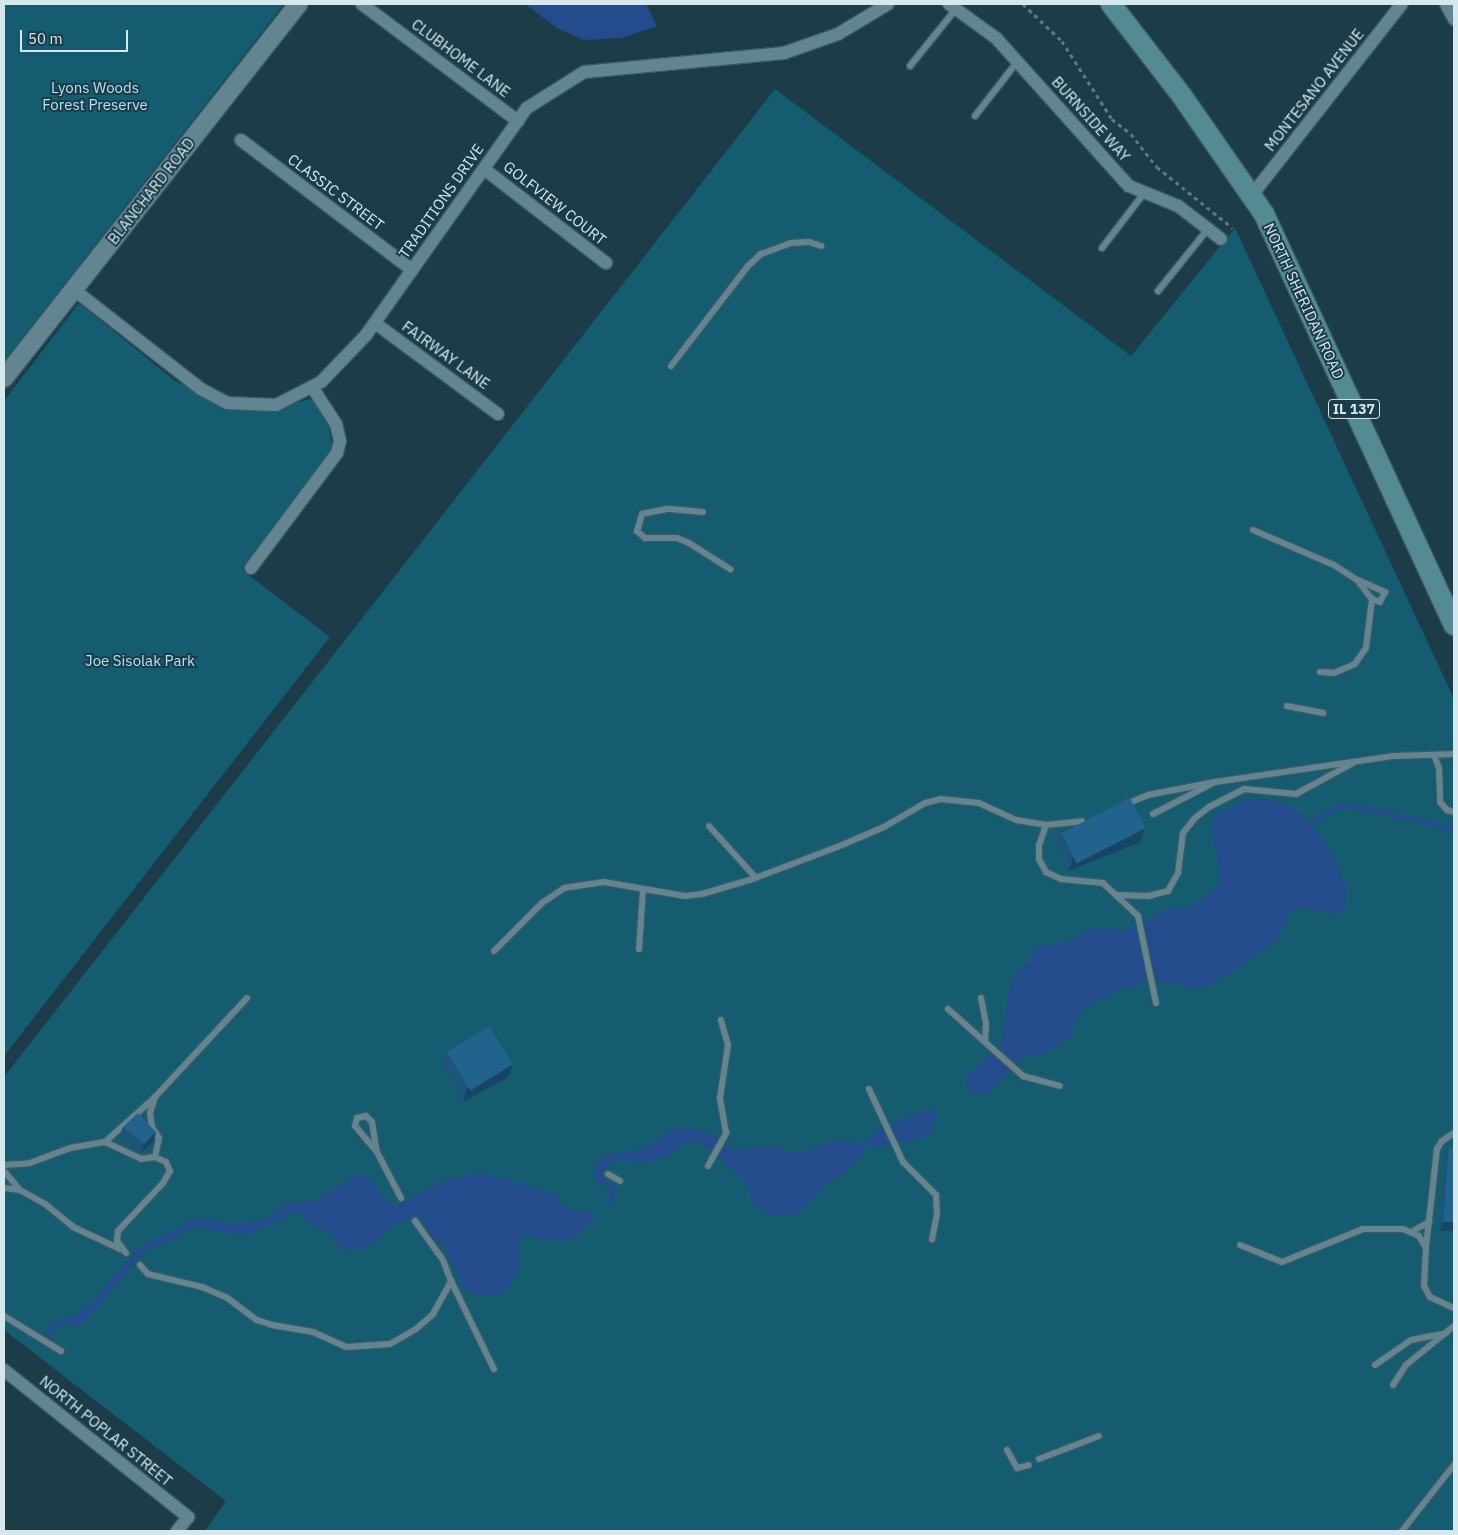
<!DOCTYPE html>
<html>
<head>
<meta charset="utf-8">
<style>
  body { margin:0 }
  #map { position:relative; width:1458px; height:1535px; overflow:hidden; background:#1b3c48; font-family:"IBM Plex Sans",sans-serif }
  div>[style] { position:absolute }
  [style*='--x'] { left:calc(var(--x)*1px); top:calc(var(--y)*1px); width:calc(var(--w)*1px); rotate:calc(var(--a)*1deg) }
  .green>* { inset:0; background:#155c71 }
  .water>* { inset:0; background:#244c8d }
  .stream>* { height:4.5px; margin:-2.25px; padding:0 2.25px; transform-origin:2.25px; border-radius:2.25px; background:#244c8d }
  .path>* { height:2.5px; margin-top:-1.25px; transform-origin:0; background:repeating-linear-gradient(90deg,#5c7882 0 4px,transparent 0 8px) }
  .roads { filter:drop-shadow(1px 0 #3c5a63) drop-shadow(-1px 0 #3c5a63) drop-shadow(0 1px #3c5a63) drop-shadow(0 -1px #3c5a63) }
  .lane>* { height:6px; margin:-3px; padding:0 3px; transform-origin:3px; border-radius:3px; background:#628591 }
  .street>* { height:12px; margin:-6px; padding:0 6px; transform-origin:6px; border-radius:6px; background:#628591 }
  .secondary>* { height:18px; margin:-9px; padding:0 9px; transform-origin:9px; border-radius:9px; background:#628591 }
  .primary>* { height:20px; margin:-10px; padding:0 10px; transform-origin:10px; border-radius:10px; background:#548a93 }
  .wall>* { inset:0; background:#1c5579 }
  .shaded-wall>* { inset:0; background:#174563 }
  .building>* { inset:0; background:#21638d; transform-origin:0 0 }
  span { translate:-50% -50%; white-space:nowrap; text-align:center; line-height:1.15; -webkit-text-stroke:4px #1b3c48; paint-order:stroke }
  .shield-label span { padding:1px 4px; background:#1b3c48; border:1px solid; border-radius:4px; -webkit-text-stroke-width:0 }
  .shield-label { font-size:14px; color:#d5e8ee; font-weight:700 }
  .street-label { font-size:15px; color:#d5e8ee }
  .park-label { font-size:15px; color:#b0e4f7 }
  .frame { position:absolute; inset:0; border:5px solid #d5e8ee; pointer-events:none }
  .scale { position:absolute; left:20px; top:30px; width:108px; height:22px; box-sizing:border-box; border:2px solid #d5e8ee; border-top:0; padding-left:6px; font-size:15px; line-height:18px; white-space:nowrap; color:#d5e8ee; -webkit-text-stroke:4px #1b3c48; paint-order:stroke }
</style>
</head>
<body>
<div id="map">
  <div class="green">
    <div style="clip-path:polygon(4px 4px,284px 4px,4px 361px)"></div>
    <div style="clip-path:polygon(775px 89px,1131px 356px,1235px 228px,1454px 699px,1454px 1531px,205px 1531px,226px 1501px,4px 1330px,4px 1077px)"></div>
    <div style="clip-path:polygon(79px 303px,175px 381px,232px 408px,278px 408px,309px 399px,318px 404px,329px 425px,332px 447px,326px 464px,243px 571px,330px 637px,4px 1056px,4px 401px)"></div>
  </div>
  <div class="water">
    <div style="clip-path:polygon(525px 4px,646px 4px,657px 26px,622px 38px,584px 40px,557px 28px)"></div>
    <div style="clip-path:polygon(1250px 798px,1270px 800px,1292px 808px,1314px 828px,1335px 857px,1347px 891px,1346px 905px,1336px 915px,1300px 907px,1289px 913px,1276px 941px,1210px 986px,1195px 989px,1145px 977px,1140px 985px,1124px 988px,1094px 1002px,1078px 1015px,1070px 1036px,1046px 1054px,1029px 1055px,1019px 1061px,995px 1087px,982px 1095px,972px 1093px,965px 1086px,965px 1077px,998px 1049px,1004px 1032px,1008px 994px,1016px 972px,1026px 964px,1039px 944px,1050px 946px,1073px 941px,1088px 929px,1103px 927px,1123px 932px,1171px 908px,1187px 909px,1216px 888px,1221px 876px,1211px 832px,1214px 816px)"></div>
    <div style="clip-path:polygon(932px 1108px,936px 1111px,937px 1118px,928px 1137px,874px 1148px,863px 1144px,864px 1151px,859px 1160px,841px 1176px,827px 1183px,807px 1207px,790px 1216px,771px 1215px,754px 1207px,746px 1182px,700px 1143px,693px 1141px,683px 1143px,674px 1153px,655px 1160px,643px 1163px,616px 1159px,603px 1171px,603px 1178px,615px 1188px,617px 1195px,611px 1205px,605px 1203px,611px 1192px,595px 1178px,597px 1161px,608px 1155px,643px 1149px,669px 1131px,685px 1128px,710px 1133px,734px 1150px,773px 1145px,795px 1154px,840px 1140px,862px 1143px,875px 1132px)"></div>
    <div style="clip-path:polygon(480px 1172px,555px 1194px,567px 1210px,590px 1211px,594px 1221px,567px 1242px,533px 1237px,526px 1233px,520px 1240px,520px 1267px,509px 1287px,502px 1294px,480px 1296px,464px 1289px,444px 1247px,432px 1237px,420px 1216px,397px 1223px,372px 1244px,349px 1251px,340px 1246px,328px 1231px,311px 1224px,299px 1211px,245px 1236px,192px 1226px,176px 1238px,143px 1252px,87px 1319px,76px 1326px,60px 1326px,52px 1332px,50px 1340px,46px 1336px,49px 1328px,57px 1322px,78px 1314px,93px 1302px,137px 1249px,188px 1222px,201px 1218px,234px 1224px,257px 1221px,271px 1216px,286px 1204px,315px 1201px,359px 1174px,373px 1179px,383px 1199px,395px 1206px,438px 1183px)"></div>
  </div>
  <div class="stream">
    <div style="--x:1308;--y:823;--w:36;--a:-28"></div>
    <div style="--x:1340;--y:806;--w:22;--a:3"></div>
    <div style="--x:1362;--y:807;--w:95;--a:13.4"></div>
  </div>
  <div class="path">
    <div style="--x:1023;--y:4;--w:54;--a:43.5"></div>
    <div style="--x:1062;--y:41;--w:93;--a:57.3"></div>
    <div style="--x:1112;--y:119;--w:24;--a:38"></div>
    <div style="--x:1131;--y:134;--w:42;--a:51.8"></div>
    <div style="--x:1157;--y:167;--w:97;--a:38.8"></div>
  </div>
  <div class="roads">
    <div class="lane">
      <div style="--x:910;--y:66;--w:73;--a:-51.1"></div>
      <div style="--x:975;--y:116;--w:68;--a:-52.1"></div>
      <div style="--x:1102;--y:248;--w:71;--a:-52.5"></div>
      <div style="--x:1158;--y:291;--w:80;--a:-51.1"></div>
      <div style="--x:671;--y:366;--w:126;--a:-52.4"></div>
      <div style="--x:748;--y:266;--w:18;--a:-43"></div>
      <div style="--x:761;--y:254;--w:32;--a:-20"></div>
      <div style="--x:791;--y:243;--w:18;--a:-3"></div>
      <div style="--x:809;--y:242;--w:13;--a:18"></div>
      <div style="--x:703;--y:512;--w:36;--a:-175"></div>
      <div style="--x:667;--y:509;--w:25;--a:169"></div>
      <div style="--x:642;--y:514;--w:18;--a:106"></div>
      <div style="--x:637;--y:531;--w:11;--a:41"></div>
      <div style="--x:645;--y:538;--w:32;--a:0"></div>
      <div style="--x:677;--y:538;--w:13;--a:23"></div>
      <div style="--x:689;--y:543;--w:49;--a:32.4"></div>
      <div style="--x:1253;--y:530;--w:88;--a:23.4"></div>
      <div style="--x:1334;--y:565;--w:27;--a:33"></div>
      <div style="--x:1357;--y:580;--w:24;--a:52"></div>
      <div style="--x:1372;--y:599;--w:49;--a:97"></div>
      <div style="--x:1366;--y:648;--w:19;--a:125"></div>
      <div style="--x:1355;--y:664;--w:23;--a:157"></div>
      <div style="--x:1334;--y:673;--w:14;--a:-176"></div>
      <div style="--x:1358;--y:580;--w:30;--a:24"></div>
      <div style="--x:1385;--y:592;--w:11;--a:117"></div>
      <div style="--x:1380;--y:602;--w:9;--a:-159"></div>
      <div style="--x:1287;--y:706;--w:37;--a:11"></div>
      <div style="--x:1434;--y:755;--w:14;--a:69"></div>
      <div style="--x:1439;--y:768;--w:34;--a:88"></div>
      <div style="--x:1440;--y:802;--w:11;--a:49"></div>
      <div style="--x:1447;--y:810;--w:7;--a:16"></div>
      <div style="--x:1126;--y:804;--w:24;--a:-22"></div>
      <div style="--x:1148;--y:795;--w:68;--a:-11"></div>
      <div style="--x:1153;--y:814;--w:70;--a:-27.3"></div>
      <div style="--x:1215;--y:782;--w:181;--a:-8.3"></div>
      <div style="--x:1394;--y:756;--w:60;--a:-1.9"></div>
      <div style="--x:1046;--y:825;--w:21;--a:109"></div>
      <div style="--x:1039;--y:845;--w:14;--a:90"></div>
      <div style="--x:1039;--y:859;--w:15;--a:62"></div>
      <div style="--x:1046;--y:872;--w:17;--a:25"></div>
      <div style="--x:1061;--y:879;--w:42;--a:5.4"></div>
      <div style="--x:1103;--y:883;--w:48;--a:43.3"></div>
      <div style="--x:1138;--y:916;--w:89;--a:78.3"></div>
      <div style="--x:709;--y:826;--w:70;--a:47.9"></div>
      <div style="--x:1118;--y:895;--w:30;--a:2"></div>
      <div style="--x:1148;--y:896;--w:21;--a:-14"></div>
      <div style="--x:1168;--y:891;--w:21;--a:-61"></div>
      <div style="--x:1178;--y:873;--w:40;--a:-82.9"></div>
      <div style="--x:1183;--y:833;--w:19;--a:-51"></div>
      <div style="--x:1195;--y:818;--w:18;--a:-38"></div>
      <div style="--x:1209;--y:807;--w:39;--a:-27"></div>
      <div style="--x:1244;--y:789;--w:52;--a:5.5"></div>
      <div style="--x:1296;--y:794;--w:65;--a:-28.5"></div>
      <div style="--x:639;--y:949;--w:59;--a:-86.1"></div>
      <div style="--x:494;--y:951;--w:68;--a:-45"></div>
      <div style="--x:542;--y:903;--w:27;--a:-34"></div>
      <div style="--x:564;--y:888;--w:40;--a:-8.5"></div>
      <div style="--x:604;--y:882;--w:82;--a:9.8"></div>
      <div style="--x:685;--y:896;--w:17;--a:-7"></div>
      <div style="--x:702;--y:894;--w:50;--a:-16.3"></div>
      <div style="--x:750;--y:880;--w:98;--a:-20.8"></div>
      <div style="--x:842;--y:845;--w:46;--a:-23.2"></div>
      <div style="--x:884;--y:827;--w:48;--a:-30.3"></div>
      <div style="--x:925;--y:803;--w:16;--a:-14"></div>
      <div style="--x:941;--y:799;--w:38;--a:6"></div>
      <div style="--x:979;--y:803;--w:41;--a:24.7"></div>
      <div style="--x:1016;--y:820;--w:30;--a:9"></div>
      <div style="--x:1046;--y:825;--w:36;--a:-6"></div>
      <div style="--x:981;--y:998;--w:26;--a:79"></div>
      <div style="--x:986;--y:1024;--w:18;--a:93"></div>
      <div style="--x:948;--y:1009;--w:101;--a:41.8"></div>
      <div style="--x:1023;--y:1076;--w:38;--a:15"></div>
      <div style="--x:869;--y:1089;--w:81;--a:65"></div>
      <div style="--x:903;--y:1162;--w:47;--a:45"></div>
      <div style="--x:936;--y:1195;--w:19;--a:87"></div>
      <div style="--x:937;--y:1214;--w:26;--a:101"></div>
      <div style="--x:105;--y:1142;--w:66;--a:-41.9"></div>
      <div style="--x:377;--y:1152;--w:34;--a:-130"></div>
      <div style="--x:355;--y:1126;--w:8;--a:-76"></div>
      <div style="--x:357;--y:1118;--w:9;--a:-13"></div>
      <div style="--x:366;--y:1116;--w:8;--a:45"></div>
      <div style="--x:372;--y:1122;--w:30;--a:81"></div>
      <div style="--x:377;--y:1152;--w:52;--a:62.4"></div>
      <div style="--x:155;--y:1157;--w:19;--a:-78"></div>
      <div style="--x:159;--y:1138;--w:13;--a:-122"></div>
      <div style="--x:152;--y:1127;--w:14;--a:-98"></div>
      <div style="--x:150;--y:1113;--w:17;--a:-73"></div>
      <div style="--x:155;--y:1097;--w:135;--a:-47.1"></div>
      <div style="--x:4;--y:1165;--w:26;--a:-4"></div>
      <div style="--x:30;--y:1163;--w:43;--a:-20.6"></div>
      <div style="--x:70;--y:1148;--w:36;--a:-10"></div>
      <div style="--x:105;--y:1142;--w:40;--a:25"></div>
      <div style="--x:141;--y:1159;--w:14;--a:-8"></div>
      <div style="--x:155;--y:1157;--w:12;--a:24"></div>
      <div style="--x:166;--y:1162;--w:10;--a:66"></div>
      <div style="--x:170;--y:1171;--w:14;--a:120"></div>
      <div style="--x:163;--y:1183;--w:66;--a:133.2"></div>
      <div style="--x:118;--y:1231;--w:10;--a:96"></div>
      <div style="--x:117;--y:1241;--w:15;--a:53"></div>
      <div style="--x:708;--y:1166;--w:38;--a:-61"></div>
      <div style="--x:726;--y:1133;--w:36;--a:-100"></div>
      <div style="--x:720;--y:1098;--w:54;--a:-81.4"></div>
      <div style="--x:728;--y:1045;--w:26;--a:-106"></div>
      <div style="--x:4;--y:1171;--w:25;--a:50"></div>
      <div style="--x:608;--y:1174;--w:14;--a:30"></div>
      <div style="--x:4;--y:1188;--w:16;--a:7"></div>
      <div style="--x:20;--y:1190;--w:29;--a:29"></div>
      <div style="--x:45;--y:1204;--w:36;--a:39"></div>
      <div style="--x:73;--y:1227;--w:52;--a:25.1"></div>
      <div style="--x:1411;--y:1232;--w:21;--a:-29"></div>
      <div style="--x:1240;--y:1245;--w:45;--a:22"></div>
      <div style="--x:1282;--y:1262;--w:87;--a:-22.2"></div>
      <div style="--x:1363;--y:1229;--w:40;--a:0"></div>
      <div style="--x:1403;--y:1229;--w:17;--a:24"></div>
      <div style="--x:1419;--y:1236;--w:14;--a:60"></div>
      <div style="--x:1426;--y:1248;--w:38;--a:93"></div>
      <div style="--x:1424;--y:1286;--w:13;--a:61"></div>
      <div style="--x:1430;--y:1297;--w:26;--a:25"></div>
      <div style="--x:1426;--y:1247;--w:99;--a:-83.6"></div>
      <div style="--x:1437;--y:1149;--w:9;--a:-58"></div>
      <div style="--x:1442;--y:1141;--w:14;--a:-34"></div>
      <div style="--x:140;--y:1265;--w:12;--a:48"></div>
      <div style="--x:148;--y:1274;--w:56;--a:13.5"></div>
      <div style="--x:202;--y:1287;--w:26;--a:23"></div>
      <div style="--x:226;--y:1297;--w:39;--a:37"></div>
      <div style="--x:257;--y:1320;--w:16;--a:18"></div>
      <div style="--x:272;--y:1325;--w:42;--a:9.7"></div>
      <div style="--x:313;--y:1332;--w:36;--a:24"></div>
      <div style="--x:346;--y:1347;--w:44;--a:-3.9"></div>
      <div style="--x:390;--y:1344;--w:30;--a:-30"></div>
      <div style="--x:416;--y:1329;--w:23;--a:-41"></div>
      <div style="--x:433;--y:1314;--w:38;--a:-61"></div>
      <div style="--x:451;--y:1281;--w:22;--a:-111"></div>
      <div style="--x:443;--y:1260;--w:48;--a:-125.7"></div>
      <div style="--x:451;--y:1281;--w:98;--a:64"></div>
      <div style="--x:4;--y:1316;--w:67;--a:31.6"></div>
      <div style="--x:1375;--y:1365;--w:44;--a:-34.8"></div>
      <div style="--x:1411;--y:1340;--w:36;--a:-11"></div>
      <div style="--x:1393;--y:1385;--w:24;--a:-57"></div>
      <div style="--x:1406;--y:1365;--w:62;--a:-39.1"></div>
      <div style="--x:1007;--y:1450;--w:21;--a:61"></div>
      <div style="--x:1017;--y:1468;--w:12;--a:-14"></div>
      <div style="--x:1039;--y:1459;--w:64;--a:-21"></div>
      <div style="--x:1402;--y:1531;--w:84;--a:-51.8"></div>
    </div>
    <div class="street">
      <div style="--x:362;--y:4;--w:195;--a:36.9"></div>
      <div style="--x:949;--y:4;--w:58;--a:35.9"></div>
      <div style="--x:996;--y:38;--w:199;--a:48.1"></div>
      <div style="--x:1129;--y:186;--w:53;--a:22.2"></div>
      <div style="--x:1178;--y:206;--w:54;--a:37.5"></div>
      <div style="--x:1446;--y:4;--w:17;--a:62"></div>
      <div style="--x:241;--y:140;--w:215;--a:37.2"></div>
      <div style="--x:484;--y:169;--w:154;--a:37.6"></div>
      <div style="--x:1252;--y:195;--w:243;--a:-51.9"></div>
      <div style="--x:73;--y:289;--w:162;--a:38"></div>
      <div style="--x:201;--y:389;--w:30;--a:28"></div>
      <div style="--x:227;--y:403;--w:49;--a:2.3"></div>
      <div style="--x:276;--y:405;--w:51;--a:-27.1"></div>
      <div style="--x:321;--y:382;--w:65;--a:-46.2"></div>
      <div style="--x:366;--y:335;--w:278;--a:-54.7"></div>
      <div style="--x:527;--y:108;--w:67;--a:-32.3"></div>
      <div style="--x:584;--y:72;--w:201;--a:-5.4"></div>
      <div style="--x:784;--y:53;--w:57;--a:-19.4"></div>
      <div style="--x:838;--y:34;--w:58;--a:-31"></div>
      <div style="--x:375;--y:323;--w:153;--a:36.5"></div>
      <div style="--x:251;--y:568;--w:144;--a:-53.2"></div>
      <div style="--x:337;--y:453;--w:12;--a:-76"></div>
      <div style="--x:340;--y:441;--w:17;--a:-103"></div>
      <div style="--x:336;--y:424;--w:44;--a:-123"></div>
      <div style="--x:4;--y:1370;--w:236;--a:38.6"></div>
      <div style="--x:188;--y:1517;--w:18;--a:128"></div>
    </div>
    <div class="secondary">
      <div style="--x:4;--y:378;--w:476;--a:-51.8"></div>
    </div>
    <div class="primary">
      <div style="--x:1111;--y:4;--w:116;--a:52.3"></div>
      <div style="--x:1182;--y:96;--w:144;--a:55.2"></div>
      <div style="--x:1264;--y:214;--w:453;--a:65.2"></div>
    </div>
  </div>
  <div class="wall">
    <div style="clip-path:polygon(1059px 829px,1140px 842px,1068px 871px,1054px 843px)"></div>
    <div style="clip-path:polygon(445px 1049px,508px 1077px,463px 1102px,440px 1062px)"></div>
    <div style="clip-path:polygon(123px 1127px,156px 1132px,153px 1142px,141px 1153px,119px 1137px)"></div>
    <div style="clip-path:polygon(1449px 1148px,1454px 1231px,1440px 1231px,1446px 1157px)"></div>
  </div>
  <div class="shaded-wall">
    <div style="clip-path:polygon(1145px 828px,1140px 842px,1068px 871px,1073px 857px)"></div>
    <div style="clip-path:polygon(513px 1064px,508px 1077px,463px 1102px,467px 1088px)"></div>
    <div style="clip-path:polygon(156px 1132px,153px 1142px,141px 1153px,144px 1144px)"></div>
    <div style="clip-path:polygon(1443px 1222px,1454px 1222px,1454px 1231px,1440px 1231px)"></div>
  </div>
  <div class="building">
    <div style="left:1130px;top:798px;width:34px;height:77px;rotate:63deg"></div>
    <div style="left:489px;top:1026px;width:45px;height:50px;rotate:58deg"></div>
    <div style="clip-path:polygon(138px 1113px,156px 1132px,144px 1144px,123px 1127px)"></div>
    <div style="clip-path:polygon(1449px 1148px,1454px 1148px,1454px 1222px,1443px 1222px)"></div>
  </div>
  <div class="shield-label">
    <span style="left:1354px;top:409px">IL 137</span>
  </div>
  <div class="street-label">
    <span style="left:461px;top:58px;rotate:37deg">CLUBHOME LANE</span>
    <span style="left:1314px;top:90px;rotate:-52deg">MONTESANO AVENUE</span>
    <span style="left:1091px;top:119px;rotate:48deg">BURNSIDE WAY</span>
    <span style="left:151px;top:191px;rotate:-52deg">BLANCHARD ROAD</span>
    <span style="left:336px;top:192px;rotate:37deg">CLASSIC STREET</span>
    <span style="left:441px;top:201px;rotate:-55deg">TRADITIONS DRIVE</span>
    <span style="left:555px;top:203px;rotate:38deg">GOLFVIEW COURT</span>
    <span style="left:1304px;top:301px;rotate:65deg">NORTH SHERIDAN ROAD</span>
    <span style="left:446px;top:355px;rotate:36deg">FAIRWAY LANE</span>
    <span style="left:106px;top:1431px;rotate:39deg">NORTH POPLAR STREET</span>
  </div>
  <div class="park-label">
    <span style="left:95px;top:96px">Lyons Woods<br>Forest Preserve</span>
    <span style="left:140px;top:661px">Joe Sisolak Park</span>
  </div>
  <div class="frame"></div>
  <div class="scale">50 m</div>
</div>
</body>
</html>
